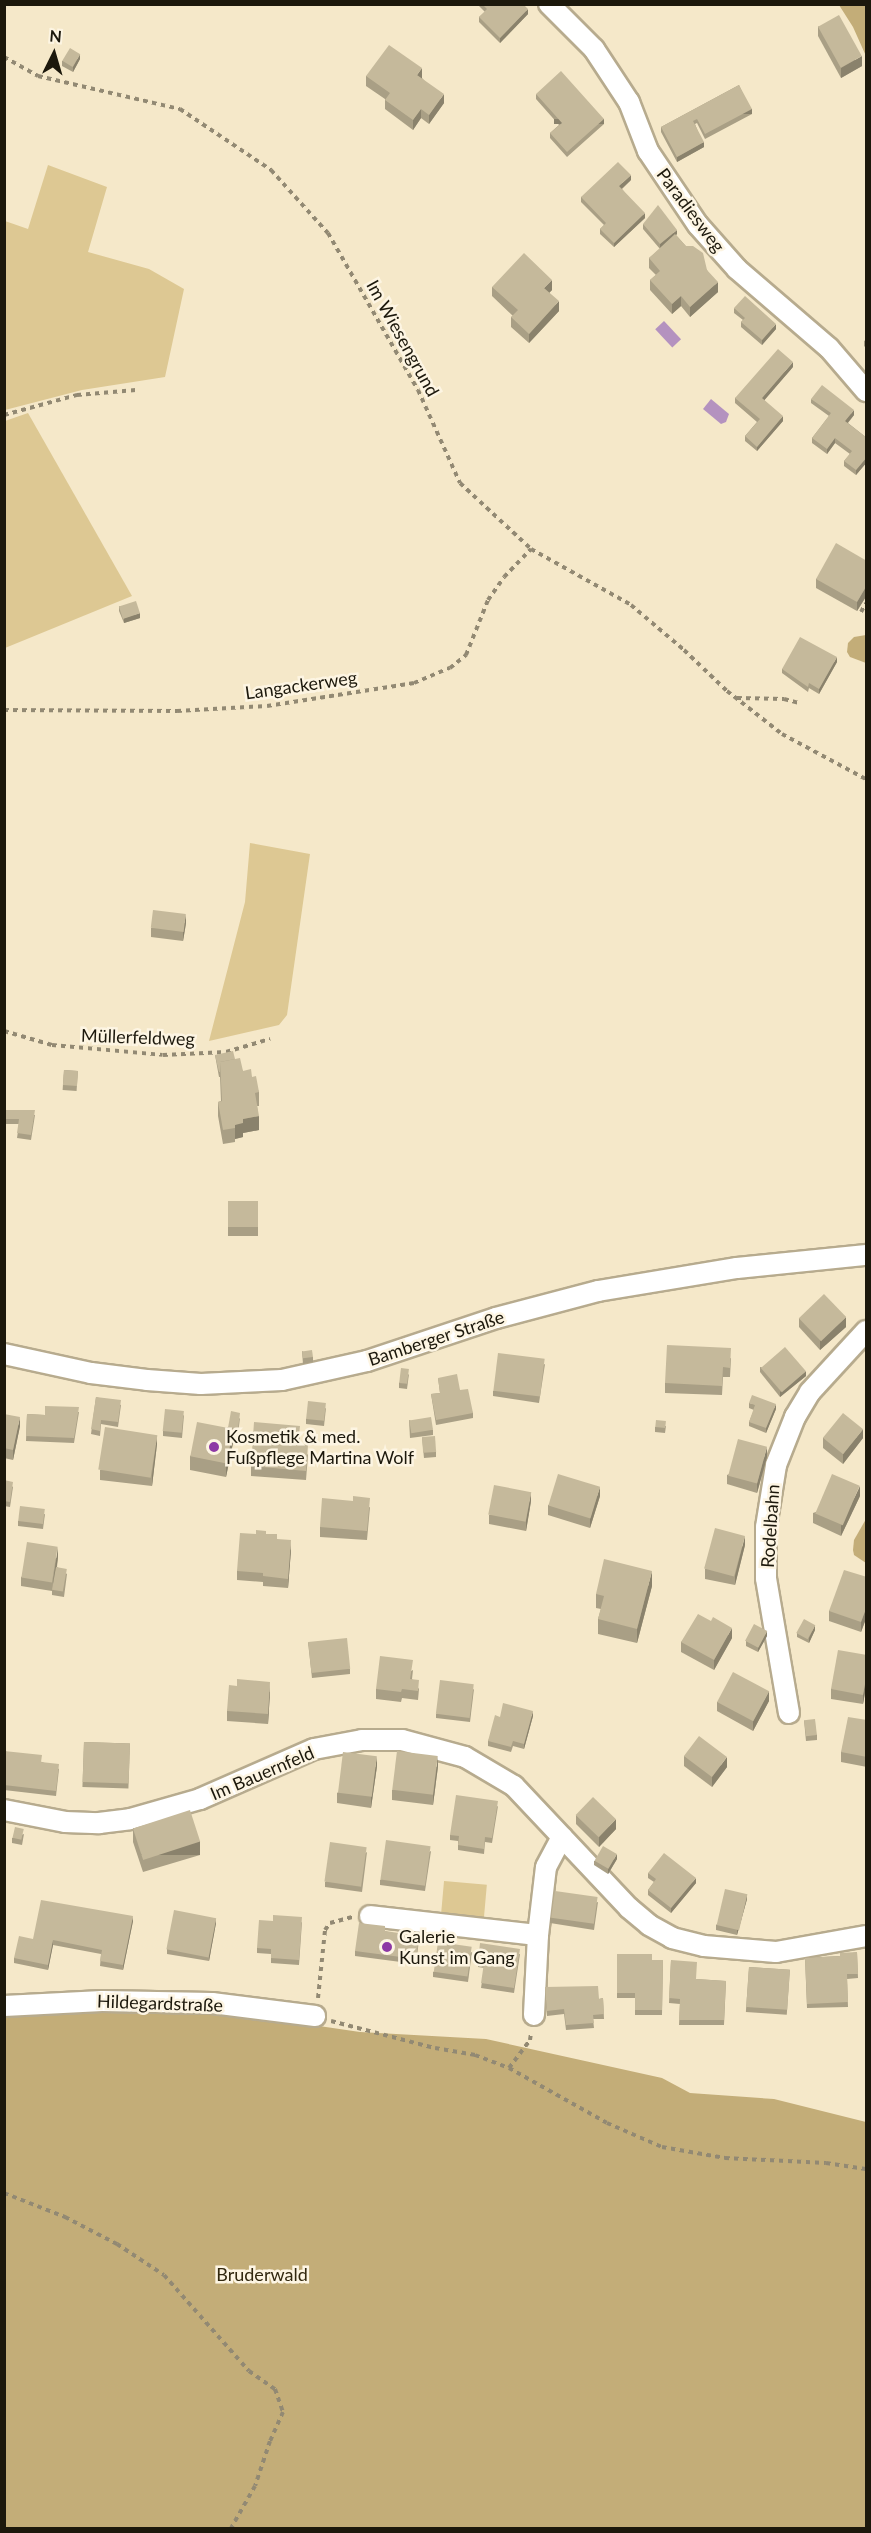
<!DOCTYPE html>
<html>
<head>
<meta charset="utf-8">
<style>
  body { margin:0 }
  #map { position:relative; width:871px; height:2533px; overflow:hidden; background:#f5e8c9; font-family:Lato,sans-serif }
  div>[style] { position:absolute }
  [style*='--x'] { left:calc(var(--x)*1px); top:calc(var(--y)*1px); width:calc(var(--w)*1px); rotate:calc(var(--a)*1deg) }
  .green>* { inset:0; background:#ddc893; transform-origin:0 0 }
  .forest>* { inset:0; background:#c3ad78 }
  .water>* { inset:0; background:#b492bf; transform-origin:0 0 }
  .path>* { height:4px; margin-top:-2px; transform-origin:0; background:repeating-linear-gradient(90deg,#928973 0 4.5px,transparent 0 9px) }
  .roads { filter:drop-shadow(2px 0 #b7ab8e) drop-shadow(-2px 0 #b7ab8e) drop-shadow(0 2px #b7ab8e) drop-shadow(0 -2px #b7ab8e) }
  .minor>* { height:20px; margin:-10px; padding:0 10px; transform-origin:10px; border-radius:10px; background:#fff }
  .wall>* { inset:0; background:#a99f85; transform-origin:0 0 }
  .shaded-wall>* { inset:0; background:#8a826c; transform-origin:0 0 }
  .building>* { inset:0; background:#c5b99b; transform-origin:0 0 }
  .dots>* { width:16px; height:16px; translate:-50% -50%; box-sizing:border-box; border:3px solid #fdf5e3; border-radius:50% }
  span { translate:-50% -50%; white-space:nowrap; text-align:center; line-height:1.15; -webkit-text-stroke:5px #fdf5e3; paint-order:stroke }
  .street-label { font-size:18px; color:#1c180c }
  .poi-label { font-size:18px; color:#1c180c }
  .left { translate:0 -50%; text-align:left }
  .park-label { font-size:18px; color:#32280f }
  .frame { position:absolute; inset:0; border:6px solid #1c180c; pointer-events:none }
  .north { position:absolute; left:24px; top:24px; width:60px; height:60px; -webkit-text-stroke:4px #fdf5e3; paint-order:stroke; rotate:5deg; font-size:16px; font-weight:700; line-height:24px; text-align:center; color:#1c180c }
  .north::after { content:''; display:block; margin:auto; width:21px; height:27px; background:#1c180c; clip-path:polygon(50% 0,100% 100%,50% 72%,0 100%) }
</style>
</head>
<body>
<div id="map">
  <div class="green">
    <div style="clip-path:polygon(48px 165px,107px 187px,88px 252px,149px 269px,184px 289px,165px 377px,82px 390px,5px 410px,5px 221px,28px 229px)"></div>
    <div style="clip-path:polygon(28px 413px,132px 596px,5px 648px,5px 421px)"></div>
    <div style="clip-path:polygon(250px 843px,310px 854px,287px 1015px,279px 1025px,209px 1041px,245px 902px)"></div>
    <div style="left:444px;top:1881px;width:43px;height:33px;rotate:5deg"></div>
  </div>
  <div class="forest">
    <div style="clip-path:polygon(839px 5px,866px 5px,866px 56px,853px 27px)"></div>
    <div style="clip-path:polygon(866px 635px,866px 663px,850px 657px,847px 652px,848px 643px,854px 637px)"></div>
    <div style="clip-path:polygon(866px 1519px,866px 1563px,854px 1555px,853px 1550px,854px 1540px)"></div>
    <div style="clip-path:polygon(210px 2010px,360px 2032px,486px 2039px,662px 2078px,690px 2093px,774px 2099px,866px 2122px,866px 2528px,5px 2528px,4px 2015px)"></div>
  </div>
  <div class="water">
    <div style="left:664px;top:321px;width:25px;height:12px;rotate:47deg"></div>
    <div style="clip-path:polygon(711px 399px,729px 414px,726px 422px,721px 424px,703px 409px)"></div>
  </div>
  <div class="path">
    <div style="--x:4;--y:57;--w:39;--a:29"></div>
    <div style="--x:38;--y:76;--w:146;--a:13.1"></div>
    <div style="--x:180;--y:109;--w:110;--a:33.8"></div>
    <div style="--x:271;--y:170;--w:85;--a:47.9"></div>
    <div style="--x:328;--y:233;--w:181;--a:60.2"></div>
    <div style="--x:418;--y:390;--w:102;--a:65.7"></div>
    <div style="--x:460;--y:483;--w:97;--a:42.9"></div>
    <div style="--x:531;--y:549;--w:115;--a:29.2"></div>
    <div style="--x:631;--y:605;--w:70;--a:40.3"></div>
    <div style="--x:684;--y:650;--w:59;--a:43.6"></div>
    <div style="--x:727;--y:691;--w:70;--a:38"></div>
    <div style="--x:782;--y:734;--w:95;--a:28.2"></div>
    <div style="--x:4;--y:415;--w:76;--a:-15.3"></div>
    <div style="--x:77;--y:395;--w:59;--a:-4.8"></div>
    <div style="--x:861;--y:612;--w:10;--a:-61"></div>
    <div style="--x:737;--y:698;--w:47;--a:1.2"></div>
    <div style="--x:784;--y:699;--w:16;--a:15"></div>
    <div style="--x:4;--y:710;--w:173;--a:0.3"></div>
    <div style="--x:177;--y:711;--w:90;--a:-3.2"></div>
    <div style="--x:267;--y:706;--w:149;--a:-8.9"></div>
    <div style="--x:414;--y:683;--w:39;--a:-23"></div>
    <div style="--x:450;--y:668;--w:21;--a:-39"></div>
    <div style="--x:466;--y:655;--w:59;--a:-68.2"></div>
    <div style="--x:488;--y:600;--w:28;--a:-55"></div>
    <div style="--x:504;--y:577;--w:39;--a:-46"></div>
    <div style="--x:4;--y:1031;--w:50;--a:16.3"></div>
    <div style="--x:52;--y:1045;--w:111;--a:5.1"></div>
    <div style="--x:163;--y:1055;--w:63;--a:-2.7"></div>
    <div style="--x:226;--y:1052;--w:46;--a:-16.5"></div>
    <div style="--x:318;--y:1998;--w:68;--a:-84.1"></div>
    <div style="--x:325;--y:1930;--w:9;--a:-54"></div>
    <div style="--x:330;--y:1923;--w:24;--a:-15"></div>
    <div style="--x:331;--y:2021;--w:107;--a:14.6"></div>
    <div style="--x:435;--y:2048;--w:41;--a:9.9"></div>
    <div style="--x:475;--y:2055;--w:36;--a:21"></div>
    <div style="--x:509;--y:2068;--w:112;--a:29.3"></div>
    <div style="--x:607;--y:2123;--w:60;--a:23.6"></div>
    <div style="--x:662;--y:2147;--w:64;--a:9.9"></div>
    <div style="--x:725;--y:2158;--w:101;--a:2.8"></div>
    <div style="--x:826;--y:2163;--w:40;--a:8.5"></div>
    <div style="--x:509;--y:2068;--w:35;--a:-53"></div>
    <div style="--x:530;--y:2040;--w:7;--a:-82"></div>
    <div style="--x:4;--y:2193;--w:66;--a:21.5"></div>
    <div style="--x:65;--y:2217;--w:59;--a:27.4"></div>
    <div style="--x:117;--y:2244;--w:56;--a:33.4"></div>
    <div style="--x:164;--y:2275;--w:128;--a:48.5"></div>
    <div style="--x:249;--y:2371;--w:32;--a:35"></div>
    <div style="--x:275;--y:2389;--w:24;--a:71"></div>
    <div style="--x:283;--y:2412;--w:32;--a:114"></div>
    <div style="--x:270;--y:2441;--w:47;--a:108.4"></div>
    <div style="--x:255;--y:2486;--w:48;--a:119.7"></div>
  </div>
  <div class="roads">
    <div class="minor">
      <div style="--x:549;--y:4;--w:64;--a:45"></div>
      <div style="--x:594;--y:49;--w:64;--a:56.6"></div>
      <div style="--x:629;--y:102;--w:53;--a:68.8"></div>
      <div style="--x:648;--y:151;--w:89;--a:56"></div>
      <div style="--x:698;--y:225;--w:59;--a:48.4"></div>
      <div style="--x:737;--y:269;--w:121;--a:40.7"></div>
      <div style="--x:829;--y:348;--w:57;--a:49.3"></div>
      <div style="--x:4;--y:1354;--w:89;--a:12.3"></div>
      <div style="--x:91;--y:1373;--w:56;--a:7.1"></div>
      <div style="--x:147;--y:1380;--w:54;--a:4.2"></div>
      <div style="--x:201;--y:1384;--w:81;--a:-2.8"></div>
      <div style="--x:282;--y:1380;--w:87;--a:-12.6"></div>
      <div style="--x:367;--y:1361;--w:136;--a:-18.4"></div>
      <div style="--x:496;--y:1318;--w:106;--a:-14.8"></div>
      <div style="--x:598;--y:1291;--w:141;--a:-9.4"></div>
      <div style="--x:737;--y:1268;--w:130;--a:-5.8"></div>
      <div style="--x:789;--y:1713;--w:137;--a:-99.7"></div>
      <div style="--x:766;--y:1578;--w:51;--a:-90"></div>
      <div style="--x:766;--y:1527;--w:63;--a:-80.8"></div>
      <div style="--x:776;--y:1465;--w:52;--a:-68.4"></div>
      <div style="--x:795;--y:1417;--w:29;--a:-59"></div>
      <div style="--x:810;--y:1392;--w:83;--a:-47.4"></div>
      <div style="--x:4;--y:1810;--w:62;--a:11.1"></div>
      <div style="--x:65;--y:1822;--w:34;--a:2"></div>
      <div style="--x:99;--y:1823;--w:31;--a:-7"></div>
      <div style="--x:130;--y:1819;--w:73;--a:-15.9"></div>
      <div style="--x:200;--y:1799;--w:124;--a:-23.7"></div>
      <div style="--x:314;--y:1749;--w:49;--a:-10.6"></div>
      <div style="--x:362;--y:1740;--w:40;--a:0"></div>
      <div style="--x:402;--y:1740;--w:65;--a:15.1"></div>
      <div style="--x:465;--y:1757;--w:57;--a:30.6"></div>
      <div style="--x:514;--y:1786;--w:168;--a:46.7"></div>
      <div style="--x:629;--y:1908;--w:26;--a:40"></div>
      <div style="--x:649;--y:1925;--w:26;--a:29"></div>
      <div style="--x:672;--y:1938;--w:33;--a:14"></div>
      <div style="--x:704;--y:1946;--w:72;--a:4.8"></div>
      <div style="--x:776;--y:1952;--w:91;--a:-10.1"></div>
      <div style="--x:370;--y:1916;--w:169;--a:6.5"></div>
      <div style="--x:538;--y:1935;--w:80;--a:92.9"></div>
      <div style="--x:538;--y:1935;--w:68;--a:-83.3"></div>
      <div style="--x:546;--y:1867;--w:34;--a:-62"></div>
      <div style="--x:4;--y:2006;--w:98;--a:-2.9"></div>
      <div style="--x:102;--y:2001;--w:110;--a:1"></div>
      <div style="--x:212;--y:2003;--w:104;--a:7.2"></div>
    </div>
  </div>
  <div class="wall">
    <div style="clip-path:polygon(477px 4px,523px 4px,528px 14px,500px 43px,479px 22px,479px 17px,485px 12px)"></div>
    <div style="clip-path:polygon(818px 26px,862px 66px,841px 78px,818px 36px)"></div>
    <div style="clip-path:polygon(80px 59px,73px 72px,62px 66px,62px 61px)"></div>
    <div style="clip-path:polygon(366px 76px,422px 78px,444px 103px,429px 124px,421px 118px,413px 130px,385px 109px,385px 99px,366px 86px)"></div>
    <div style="clip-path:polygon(739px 85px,752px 114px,705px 139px,697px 123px,695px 124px,704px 147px,677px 162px,661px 132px,661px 127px)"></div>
    <div style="clip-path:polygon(536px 94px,604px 124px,567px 157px,550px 138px,550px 133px,559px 125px,536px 99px)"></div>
    <div style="clip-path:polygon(631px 180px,622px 189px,645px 218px,614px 247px,600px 234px,600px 229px,604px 225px,581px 202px,581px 197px)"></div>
    <div style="clip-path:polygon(643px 224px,677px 234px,676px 235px,707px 270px,718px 292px,690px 317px,681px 306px,672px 314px,650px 290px,650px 280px,656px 275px,649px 268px,649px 258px,660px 249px,643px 229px)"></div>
    <div style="clip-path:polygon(492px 287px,552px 290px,549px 293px,559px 311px,529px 343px,511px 327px,511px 317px,513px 316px,492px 296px)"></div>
    <div style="clip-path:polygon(734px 308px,776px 329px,762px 345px,741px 327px,741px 322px,743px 320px,734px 313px)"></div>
    <div style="clip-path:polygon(867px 339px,867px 349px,864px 346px,864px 341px)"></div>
    <div style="clip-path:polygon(793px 367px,764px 400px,783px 421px,757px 451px,745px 441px,745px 436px,757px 422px,735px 403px,735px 398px)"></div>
    <div style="clip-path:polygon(811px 399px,854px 415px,848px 423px,867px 438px,867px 462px,856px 475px,844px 466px,844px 461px,850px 454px,835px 443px,827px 454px,812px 443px,812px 438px,829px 416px,811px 403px)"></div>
    <div style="clip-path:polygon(867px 561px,867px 595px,857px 611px,816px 588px,816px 579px)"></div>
    <div style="clip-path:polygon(119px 606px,140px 618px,124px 623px,119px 611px)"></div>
    <div style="clip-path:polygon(837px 662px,819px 694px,809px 688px,808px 692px,782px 673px,782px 669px)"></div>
    <div style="clip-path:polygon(186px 923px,183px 941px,151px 937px,151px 928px)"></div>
    <div style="clip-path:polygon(215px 1055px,235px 1059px,243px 1071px,252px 1077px,259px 1092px,259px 1106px,257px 1106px,259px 1130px,243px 1133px,243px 1137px,235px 1139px,235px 1142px,223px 1144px,218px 1116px,218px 1102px,221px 1101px,220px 1077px,219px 1077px)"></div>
    <div style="left:64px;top:1070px;width:14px;height:20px;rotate:4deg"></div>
    <div style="clip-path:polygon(4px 1110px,35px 1115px,31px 1140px,17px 1138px,19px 1124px,4px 1124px)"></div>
    <div style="left:228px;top:1201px;width:30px;height:35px"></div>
    <div style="clip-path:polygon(799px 1318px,846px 1327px,820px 1350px,799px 1327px)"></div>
    <div style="clip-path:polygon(302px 1351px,313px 1357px,313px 1362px,303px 1364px)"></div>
    <div style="clip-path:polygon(731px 1358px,730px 1377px,723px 1377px,722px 1395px,665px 1393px,665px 1383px)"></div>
    <div style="clip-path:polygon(545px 1364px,539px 1403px,493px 1396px,493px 1391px)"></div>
    <div style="clip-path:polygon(760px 1367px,806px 1376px,780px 1397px,760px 1372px)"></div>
    <div style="clip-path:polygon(409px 1374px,407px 1389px,399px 1388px,399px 1383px)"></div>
    <div style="clip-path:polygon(438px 1378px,460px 1390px,473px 1413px,473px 1418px,436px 1425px,431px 1394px,440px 1393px)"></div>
    <div style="clip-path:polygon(96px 1397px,121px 1405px,118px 1427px,101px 1424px,100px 1436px,91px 1434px)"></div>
    <div style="clip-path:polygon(749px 1403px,776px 1409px,766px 1433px,749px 1426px,749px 1422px,754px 1410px,749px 1408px)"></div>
    <div style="clip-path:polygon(326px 1408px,324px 1426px,306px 1424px,306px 1419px)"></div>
    <div style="clip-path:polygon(79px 1412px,74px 1443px,26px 1441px,27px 1414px,45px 1415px)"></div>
    <div style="clip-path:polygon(4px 1414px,20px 1426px,13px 1460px,4px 1458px)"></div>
    <div style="clip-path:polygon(184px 1415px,182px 1438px,163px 1436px,163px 1431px)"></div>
    <div style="clip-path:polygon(240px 1418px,238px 1434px,233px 1433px,233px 1443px,226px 1477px,190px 1470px,190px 1456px)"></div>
    <div style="clip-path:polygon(409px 1420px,433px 1430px,433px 1435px,410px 1438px)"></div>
    <div style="clip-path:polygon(666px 1426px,665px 1433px,655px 1432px,655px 1427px)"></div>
    <div style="clip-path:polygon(300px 1435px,299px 1444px,308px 1455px,306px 1480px,251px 1476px,251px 1466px)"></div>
    <div style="clip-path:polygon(422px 1437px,436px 1452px,436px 1457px,424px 1458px)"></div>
    <div style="clip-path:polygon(823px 1438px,863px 1438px,843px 1464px,823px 1448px)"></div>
    <div style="clip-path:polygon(157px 1444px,152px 1486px,100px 1480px,100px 1470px)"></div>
    <div style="clip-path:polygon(767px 1457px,757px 1493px,727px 1484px,727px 1475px)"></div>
    <div style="clip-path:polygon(4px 1480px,13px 1487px,10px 1507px,4px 1506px)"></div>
    <div style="clip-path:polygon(600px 1496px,590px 1528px,548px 1515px,548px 1505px)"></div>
    <div style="clip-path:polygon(860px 1496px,841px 1536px,813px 1523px,813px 1513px)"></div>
    <div style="clip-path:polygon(531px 1501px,526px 1531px,489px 1524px,489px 1515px)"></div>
    <div style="clip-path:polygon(370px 1507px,367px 1540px,320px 1537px,320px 1527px)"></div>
    <div style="clip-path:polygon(45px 1514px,43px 1529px,18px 1526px,18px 1521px)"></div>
    <div style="clip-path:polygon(256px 1534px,266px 1534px,277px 1539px,291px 1550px,288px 1588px,263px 1586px,263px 1582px,237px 1580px,237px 1571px)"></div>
    <div style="clip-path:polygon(745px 1545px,735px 1585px,705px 1579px,705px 1569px)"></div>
    <div style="clip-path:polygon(58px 1557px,57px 1567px,67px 1574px,64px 1597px,52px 1595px,52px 1591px,21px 1586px,21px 1577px)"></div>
    <div style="clip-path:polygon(867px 1577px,867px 1616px,861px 1632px,829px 1621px,829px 1611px)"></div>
    <div style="clip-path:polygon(652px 1586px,637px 1643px,598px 1634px,598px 1619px,601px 1609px,596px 1608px,596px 1594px)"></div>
    <div style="clip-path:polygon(711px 1621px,732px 1638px,714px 1670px,681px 1652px,681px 1642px)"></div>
    <div style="clip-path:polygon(815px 1630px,809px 1643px,797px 1637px,797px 1633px)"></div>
    <div style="clip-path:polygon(767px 1636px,758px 1652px,746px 1646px,746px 1641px)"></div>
    <div style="clip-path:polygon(308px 1642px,350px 1669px,350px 1674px,312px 1678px)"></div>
    <div style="clip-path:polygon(867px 1655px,867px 1682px,863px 1704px,831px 1699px,831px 1689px)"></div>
    <div style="clip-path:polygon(413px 1670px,412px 1679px,419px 1689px,418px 1700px,402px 1698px,401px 1702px,376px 1699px,376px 1689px)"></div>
    <div style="clip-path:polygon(237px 1686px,270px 1692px,268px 1724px,227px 1721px,227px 1711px)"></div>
    <div style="clip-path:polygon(474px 1689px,470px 1722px,436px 1718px,436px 1714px)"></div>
    <div style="clip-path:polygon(769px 1701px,753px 1731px,717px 1711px,717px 1702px)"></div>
    <div style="clip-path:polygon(533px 1716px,524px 1749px,513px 1746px,511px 1752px,488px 1746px,488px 1741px,500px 1717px)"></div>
    <div style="clip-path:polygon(804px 1720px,817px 1735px,817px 1740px,806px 1741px)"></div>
    <div style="clip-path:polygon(867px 1720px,867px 1767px,841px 1762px,841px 1752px)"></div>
    <div style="left:84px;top:1742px;width:46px;height:45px;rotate:2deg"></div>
    <div style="clip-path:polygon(4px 1751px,42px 1762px,59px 1769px,56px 1796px,4px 1790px)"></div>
    <div style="clip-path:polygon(684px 1756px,727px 1767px,712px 1787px,684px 1766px)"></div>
    <div style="clip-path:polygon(377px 1766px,371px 1808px,337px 1803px,337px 1793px)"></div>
    <div style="clip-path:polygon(438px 1766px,433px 1805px,392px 1800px,392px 1790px)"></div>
    <div style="clip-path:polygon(498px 1806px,492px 1843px,485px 1842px,484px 1854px,458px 1850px,458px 1841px,450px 1840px,450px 1835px)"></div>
    <div style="clip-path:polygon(576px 1815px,616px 1829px,599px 1847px,576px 1824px)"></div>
    <div style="clip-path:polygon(133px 1828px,200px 1855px,143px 1872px,133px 1842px)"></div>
    <div style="clip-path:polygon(24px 1834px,22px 1845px,12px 1843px,12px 1838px)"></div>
    <div style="clip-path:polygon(431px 1851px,425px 1891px,380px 1885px,380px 1880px)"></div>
    <div style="clip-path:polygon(367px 1852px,362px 1892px,325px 1887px,325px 1882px)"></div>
    <div style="clip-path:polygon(617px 1859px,608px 1874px,594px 1865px,594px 1861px)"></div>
    <div style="clip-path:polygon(648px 1873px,696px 1883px,671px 1913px,648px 1895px,648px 1890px,654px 1882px,648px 1878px)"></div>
    <div style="clip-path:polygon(747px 1899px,737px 1935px,716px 1930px,716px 1925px)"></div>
    <div style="clip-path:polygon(598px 1902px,594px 1930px,550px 1923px,550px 1918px)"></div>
    <div style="clip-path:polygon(133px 1921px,123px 1970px,100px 1966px,101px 1954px,53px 1945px,48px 1970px,14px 1963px,14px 1958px,33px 1939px)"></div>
    <div style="clip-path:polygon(302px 1922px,299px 1965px,271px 1963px,271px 1954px,257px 1953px,257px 1948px)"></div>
    <div style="clip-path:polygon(216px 1923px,209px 1961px,167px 1954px,167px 1949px)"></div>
    <div style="clip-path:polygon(385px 1931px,419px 1940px,416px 1964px,355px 1956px,355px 1951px)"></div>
    <div style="clip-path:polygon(472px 1952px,468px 1982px,433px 1977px,433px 1972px)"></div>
    <div style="clip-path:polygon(857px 1952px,858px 1978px,847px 1979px,848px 2007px,807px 2008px,805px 1958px,840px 1956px)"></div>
    <div style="clip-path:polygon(520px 1954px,514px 1993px,481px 1988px,484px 1968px,478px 1967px,478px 1962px)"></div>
    <div style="clip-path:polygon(617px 1954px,652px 1960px,663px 1960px,662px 2015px,635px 2015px,635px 1998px,617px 1998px)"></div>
    <div style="clip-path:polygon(671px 1960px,696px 1979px,726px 1981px,724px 2025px,679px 2025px,680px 2004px,669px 2003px)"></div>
    <div style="left:749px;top:1967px;width:41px;height:45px;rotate:4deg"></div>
    <div style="clip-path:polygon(545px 1987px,599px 1999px,603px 1998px,604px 2019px,593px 2019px,594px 2028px,566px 2030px,564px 2014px,547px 2016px)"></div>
  </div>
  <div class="shaded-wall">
    <div style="clip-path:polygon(528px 9px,528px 14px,500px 43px,500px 38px)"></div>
    <div style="clip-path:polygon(80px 54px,80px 59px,73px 72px,73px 67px)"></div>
    <div style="clip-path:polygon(862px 56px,862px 66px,841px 78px,841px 68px)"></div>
    <div style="clip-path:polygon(422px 68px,422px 78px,417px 84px,417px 75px)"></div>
    <div style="clip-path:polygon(444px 94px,444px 103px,429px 124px,429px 115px)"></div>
    <div style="clip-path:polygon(421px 109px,421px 118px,413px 130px,413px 120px)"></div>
    <div style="left:752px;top:109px;width:5px;height:53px;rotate:90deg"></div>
    <div style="left:604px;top:119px;width:5px;height:50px;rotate:90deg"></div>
    <div style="clip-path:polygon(704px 142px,704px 147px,677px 162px,677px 157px)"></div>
    <div style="clip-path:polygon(631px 175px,631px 180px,619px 191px,619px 186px)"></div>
    <div style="clip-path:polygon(645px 213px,645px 218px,614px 247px,614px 243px)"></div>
    <div style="clip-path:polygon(677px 230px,677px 234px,660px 249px,660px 244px)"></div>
    <div style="clip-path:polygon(552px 280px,552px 290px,544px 298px,544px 288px)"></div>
    <div style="clip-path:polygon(718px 282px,718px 292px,690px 317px,690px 307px)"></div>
    <div style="clip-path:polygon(681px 296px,681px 306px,672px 314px,672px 304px)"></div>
    <div style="clip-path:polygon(559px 301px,559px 311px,529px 343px,529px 334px)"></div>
    <div style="clip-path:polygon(776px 324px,776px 329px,762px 345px,762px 340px)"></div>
    <div style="clip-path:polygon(793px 362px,793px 367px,762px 403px,762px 398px)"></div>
    <div style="clip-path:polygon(854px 410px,854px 415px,845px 426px,845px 421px)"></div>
    <div style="clip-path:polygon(783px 416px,783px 421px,757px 451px,757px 447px)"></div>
    <div style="clip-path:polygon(835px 438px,835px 443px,827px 454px,827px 449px)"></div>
    <div style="clip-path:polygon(867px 457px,867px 462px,856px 475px,856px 470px)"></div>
    <div style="clip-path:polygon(867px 585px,867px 595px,857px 611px,857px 602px)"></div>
    <div style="clip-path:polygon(140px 613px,140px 618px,124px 623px,124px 618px)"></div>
    <div style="clip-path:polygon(837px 657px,837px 662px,819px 694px,819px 689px)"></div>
    <div style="clip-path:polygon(186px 914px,186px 923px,183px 941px,183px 932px)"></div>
    <div style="clip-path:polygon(259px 1116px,259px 1130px,243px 1133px,243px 1137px,235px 1139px,235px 1125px,243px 1119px)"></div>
    <div style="clip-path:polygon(846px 1317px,846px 1327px,820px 1350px,820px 1341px)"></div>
    <div style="clip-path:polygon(806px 1371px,806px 1376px,780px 1397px,780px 1392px)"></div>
    <div style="clip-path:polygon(776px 1404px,776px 1409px,766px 1433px,766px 1428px)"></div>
    <div style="clip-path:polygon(20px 1417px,20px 1426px,13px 1460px,13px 1450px)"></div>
    <div style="clip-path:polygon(233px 1429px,233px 1443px,226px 1477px,226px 1463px)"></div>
    <div style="clip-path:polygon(863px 1429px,863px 1438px,843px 1464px,843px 1454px)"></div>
    <div style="clip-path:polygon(157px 1435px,157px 1444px,152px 1486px,152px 1476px)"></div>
    <div style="clip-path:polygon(767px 1447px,767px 1457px,757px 1493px,757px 1483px)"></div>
    <div style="clip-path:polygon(860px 1486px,860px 1496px,841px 1536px,841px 1526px)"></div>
    <div style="clip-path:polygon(600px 1487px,600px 1496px,590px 1528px,590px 1518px)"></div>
    <div style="clip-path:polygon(531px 1492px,531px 1501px,526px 1531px,526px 1521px)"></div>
    <div style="clip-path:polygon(745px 1536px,745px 1545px,735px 1585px,735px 1576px)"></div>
    <div style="clip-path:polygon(291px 1540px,291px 1550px,288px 1588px,288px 1579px)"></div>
    <div style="clip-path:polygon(58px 1547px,58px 1557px,53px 1591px,53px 1582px)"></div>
    <div style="clip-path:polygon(652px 1571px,652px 1586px,637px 1643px,637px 1629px)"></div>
    <div style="clip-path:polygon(867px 1606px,867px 1616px,861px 1632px,861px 1622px)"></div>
    <div style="clip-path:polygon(815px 1625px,815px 1630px,809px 1643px,809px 1638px)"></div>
    <div style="clip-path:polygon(732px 1628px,732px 1638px,714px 1670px,714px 1660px)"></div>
    <div style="clip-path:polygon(767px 1631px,767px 1636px,758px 1652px,758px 1647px)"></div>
    <div style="clip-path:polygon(867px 1673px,867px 1682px,863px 1704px,863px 1695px)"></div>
    <div style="clip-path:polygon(270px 1682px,270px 1692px,268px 1724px,268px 1714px)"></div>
    <div style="clip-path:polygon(769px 1691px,769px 1701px,753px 1731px,753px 1721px)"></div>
    <div style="clip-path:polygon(533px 1711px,533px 1716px,524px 1749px,524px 1744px)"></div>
    <div style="clip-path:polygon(377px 1756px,377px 1766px,371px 1808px,371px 1798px)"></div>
    <div style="clip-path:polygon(438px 1756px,438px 1766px,433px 1805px,433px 1796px)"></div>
    <div style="clip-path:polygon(727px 1757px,727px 1767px,712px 1787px,712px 1777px)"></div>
    <div style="clip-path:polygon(616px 1819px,616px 1829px,599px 1847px,599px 1837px)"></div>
    <div style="left:200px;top:1841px;width:14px;height:59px;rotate:90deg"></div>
    <div style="clip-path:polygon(617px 1854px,617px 1859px,608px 1874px,608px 1869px)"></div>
    <div style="clip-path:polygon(696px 1878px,696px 1883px,671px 1913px,671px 1908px)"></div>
    <div style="clip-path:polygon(747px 1894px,747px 1899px,737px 1935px,737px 1930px)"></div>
    <div style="clip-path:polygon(133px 1916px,133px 1921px,123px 1970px,123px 1965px)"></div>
    <div style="clip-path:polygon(216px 1918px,216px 1923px,209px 1961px,209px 1956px)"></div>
    <div style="clip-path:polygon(53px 1940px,53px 1945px,48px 1970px,48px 1965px)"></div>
  </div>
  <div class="building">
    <div style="clip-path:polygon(482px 4px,523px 4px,528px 9px,500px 38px,479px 17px,487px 9px)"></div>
    <div style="left:839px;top:15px;width:47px;height:24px;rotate:61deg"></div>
    <div style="clip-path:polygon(389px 45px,422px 68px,417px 75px,444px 94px,429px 115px,421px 109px,413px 120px,385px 100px,390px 93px,366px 76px)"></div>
    <div style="left:70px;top:48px;width:12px;height:15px;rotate:31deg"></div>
    <div style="clip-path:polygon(561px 71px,604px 119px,567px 152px,550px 133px,562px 123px,536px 94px)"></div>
    <div style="clip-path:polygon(739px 85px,752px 109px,705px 134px,697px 119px,693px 121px,704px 142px,677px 157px,661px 127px)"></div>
    <div style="clip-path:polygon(618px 162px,631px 175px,619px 186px,645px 213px,614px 243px,600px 229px,606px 223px,581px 197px)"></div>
    <div style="clip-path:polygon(658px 205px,677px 230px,660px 244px,643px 224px)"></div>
    <div style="clip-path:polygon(675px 234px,686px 246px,693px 246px,703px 253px,707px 270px,718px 282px,690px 307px,681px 296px,672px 304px,650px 280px,660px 271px,649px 258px)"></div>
    <div style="clip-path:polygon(524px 253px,552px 280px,544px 288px,559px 301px,529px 334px,511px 317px,518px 310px,492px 287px)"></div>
    <div style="clip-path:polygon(745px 296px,776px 324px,762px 340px,741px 322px,745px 318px,734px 308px)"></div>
    <div style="clip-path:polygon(778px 349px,793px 362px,762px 398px,783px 416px,757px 447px,745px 436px,760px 419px,735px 398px)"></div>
    <div style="clip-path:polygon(822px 385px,854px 410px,845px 421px,867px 438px,867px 457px,856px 470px,844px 461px,852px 451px,835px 438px,827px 449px,812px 438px,831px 413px,811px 399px)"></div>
    <div style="clip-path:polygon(836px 543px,867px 561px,867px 585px,857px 602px,816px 579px)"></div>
    <div style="left:136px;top:601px;width:13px;height:18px;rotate:72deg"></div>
    <div style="clip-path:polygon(800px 637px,837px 657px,819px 689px,809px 683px,808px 687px,782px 669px)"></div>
    <div style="left:153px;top:910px;width:33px;height:18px;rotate:7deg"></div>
    <div style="clip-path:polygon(233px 1051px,235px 1059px,220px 1062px,220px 1072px,219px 1072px,215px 1055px)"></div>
    <div style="clip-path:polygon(240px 1058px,243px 1071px,251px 1069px,252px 1077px,256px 1076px,259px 1092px,255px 1093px,259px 1116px,243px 1119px,243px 1123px,235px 1125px,235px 1128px,223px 1130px,218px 1102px,222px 1101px,220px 1062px)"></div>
    <div style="left:64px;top:1070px;width:14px;height:15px;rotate:4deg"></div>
    <div style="clip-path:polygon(4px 1110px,35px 1110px,31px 1135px,17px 1133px,19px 1119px,4px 1119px)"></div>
    <div style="left:228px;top:1201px;width:30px;height:26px"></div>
    <div style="left:824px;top:1294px;width:32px;height:35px;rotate:46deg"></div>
    <div style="clip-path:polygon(667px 1345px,731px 1348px,730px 1368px,723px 1367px,722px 1386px,665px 1383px)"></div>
    <div style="left:785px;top:1347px;width:32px;height:32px;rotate:49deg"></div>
    <div style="left:312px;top:1350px;width:7px;height:10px;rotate:82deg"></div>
    <div style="left:498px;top:1353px;width:47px;height:38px;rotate:7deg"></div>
    <div style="left:401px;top:1368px;width:8px;height:15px;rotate:7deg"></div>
    <div style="clip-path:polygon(457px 1374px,460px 1390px,468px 1389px,473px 1413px,436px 1420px,431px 1394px,440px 1393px,438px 1378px)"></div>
    <div style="clip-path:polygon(752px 1395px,776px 1404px,766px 1428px,749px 1422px,755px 1405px,749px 1403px)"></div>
    <div style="clip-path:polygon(96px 1397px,121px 1400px,118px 1422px,101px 1420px,100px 1431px,91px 1429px)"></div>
    <div style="left:308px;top:1401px;width:18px;height:18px;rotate:6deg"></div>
    <div style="clip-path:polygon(45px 1406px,79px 1407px,74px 1438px,26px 1436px,27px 1414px,45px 1415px)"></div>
    <div style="left:165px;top:1409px;width:19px;height:22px;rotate:6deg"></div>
    <div style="clip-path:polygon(231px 1411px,240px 1413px,238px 1429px,228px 1428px)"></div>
    <div style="left:843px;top:1413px;width:26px;height:32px;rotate:39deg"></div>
    <div style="clip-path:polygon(4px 1414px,20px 1417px,13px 1450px,4px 1448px)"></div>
    <div style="left:431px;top:1417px;width:13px;height:22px;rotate:81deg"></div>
    <div style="left:656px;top:1420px;width:10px;height:7px;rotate:6deg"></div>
    <div style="left:197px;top:1422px;width:37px;height:35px;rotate:11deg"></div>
    <div style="clip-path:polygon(254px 1422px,300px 1426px,298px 1444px,308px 1445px,306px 1471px,251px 1466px)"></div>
    <div style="left:105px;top:1427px;width:53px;height:43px;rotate:9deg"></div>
    <div style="left:435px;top:1436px;width:16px;height:13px;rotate:86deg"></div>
    <div style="left:738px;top:1439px;width:30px;height:38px;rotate:15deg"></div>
    <div style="left:558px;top:1474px;width:44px;height:33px;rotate:17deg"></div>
    <div style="left:832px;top:1474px;width:30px;height:43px;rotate:23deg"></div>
    <div style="clip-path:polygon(4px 1480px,13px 1482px,10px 1502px,4px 1501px)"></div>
    <div style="left:494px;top:1485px;width:38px;height:30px;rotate:11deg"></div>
    <div style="clip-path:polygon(353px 1496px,370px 1498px,367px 1531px,320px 1527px,322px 1498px,353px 1501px)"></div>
    <div style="left:20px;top:1506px;width:25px;height:15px;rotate:7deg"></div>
    <div style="left:715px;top:1528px;width:31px;height:42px;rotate:15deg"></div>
    <div style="clip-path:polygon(256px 1530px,266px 1531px,266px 1534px,277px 1534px,277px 1539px,291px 1540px,288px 1579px,263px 1576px,263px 1573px,237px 1571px,240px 1533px,256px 1534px)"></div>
    <div style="left:27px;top:1542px;width:31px;height:36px;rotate:9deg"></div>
    <div style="clip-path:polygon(604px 1559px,652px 1571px,637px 1629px,598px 1619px,604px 1596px,596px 1594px)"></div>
    <div style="left:56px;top:1567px;width:11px;height:23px;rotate:10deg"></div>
    <div style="clip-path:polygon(844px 1570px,867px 1577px,867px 1606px,861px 1622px,829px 1611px)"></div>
    <div style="clip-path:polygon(698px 1614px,711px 1621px,713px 1617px,732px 1628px,714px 1660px,681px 1642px)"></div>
    <div style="left:804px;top:1619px;width:13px;height:16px;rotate:29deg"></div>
    <div style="left:754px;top:1624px;width:15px;height:19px;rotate:28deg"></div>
    <div style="left:347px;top:1638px;width:31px;height:39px;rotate:84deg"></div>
    <div style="clip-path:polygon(838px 1650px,867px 1655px,867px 1673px,863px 1695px,831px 1689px)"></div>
    <div style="clip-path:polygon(380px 1656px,413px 1660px,410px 1679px,419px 1680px,418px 1691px,402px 1689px,401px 1692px,376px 1689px)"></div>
    <div style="left:733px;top:1672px;width:41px;height:34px;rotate:28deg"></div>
    <div style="clip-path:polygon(237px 1679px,270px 1682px,268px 1714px,227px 1711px,229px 1685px,237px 1686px)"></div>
    <div style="left:440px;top:1680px;width:34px;height:34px;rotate:7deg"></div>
    <div style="clip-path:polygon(503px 1703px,533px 1711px,524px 1744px,513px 1741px,511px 1747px,488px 1741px,495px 1715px,500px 1717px)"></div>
    <div style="clip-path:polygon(848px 1717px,867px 1720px,867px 1757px,841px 1752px)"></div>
    <div style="left:815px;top:1719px;width:16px;height:11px;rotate:83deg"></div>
    <div style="left:699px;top:1736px;width:35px;height:25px;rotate:37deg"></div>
    <div style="left:84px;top:1742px;width:46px;height:40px;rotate:2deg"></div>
    <div style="clip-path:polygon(4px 1751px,42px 1755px,41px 1762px,59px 1764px,56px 1791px,4px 1785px)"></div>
    <div style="left:397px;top:1751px;width:41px;height:39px;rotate:7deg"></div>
    <div style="left:343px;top:1752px;width:34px;height:41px;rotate:7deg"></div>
    <div style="clip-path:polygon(456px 1795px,498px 1801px,492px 1838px,485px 1837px,484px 1849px,458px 1845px,459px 1836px,450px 1835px)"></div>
    <div style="left:593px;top:1797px;width:32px;height:25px;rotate:44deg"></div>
    <div style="left:190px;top:1810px;width:33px;height:60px;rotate:72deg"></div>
    <div style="left:15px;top:1827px;width:9px;height:11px;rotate:13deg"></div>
    <div style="left:386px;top:1840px;width:45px;height:40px;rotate:8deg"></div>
    <div style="left:330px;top:1842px;width:37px;height:40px;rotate:8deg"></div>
    <div style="left:603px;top:1846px;width:16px;height:17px;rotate:30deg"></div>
    <div style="clip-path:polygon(664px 1853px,696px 1878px,671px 1908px,648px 1890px,656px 1879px,648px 1873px)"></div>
    <div style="left:725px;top:1889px;width:23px;height:37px;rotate:13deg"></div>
    <div style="left:555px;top:1891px;width:43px;height:27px;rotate:8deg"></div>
    <div style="clip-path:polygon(41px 1900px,133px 1916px,123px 1965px,100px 1961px,102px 1950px,53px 1940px,48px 1965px,14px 1958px,19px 1936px,33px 1939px)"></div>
    <div style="left:174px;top:1910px;width:43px;height:40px;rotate:11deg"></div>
    <div style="clip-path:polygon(273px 1915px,302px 1917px,299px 1960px,271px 1958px,271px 1949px,257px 1948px,259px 1920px,273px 1921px)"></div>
    <div style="clip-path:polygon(359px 1923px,385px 1926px,385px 1931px,419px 1936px,416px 1959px,355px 1951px)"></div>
    <div style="left:438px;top:1942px;width:34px;height:30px;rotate:8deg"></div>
    <div style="clip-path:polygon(480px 1943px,520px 1949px,514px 1988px,481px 1983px,484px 1963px,478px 1962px)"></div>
    <div style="clip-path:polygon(857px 1952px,858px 1974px,847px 1974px,848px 2002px,807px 2004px,805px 1958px,840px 1956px,840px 1953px)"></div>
    <div style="clip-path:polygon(617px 1954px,652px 1954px,652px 1960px,663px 1960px,662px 2010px,635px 2010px,635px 1993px,617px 1993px)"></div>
    <div style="clip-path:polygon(671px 1960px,697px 1962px,696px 1979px,726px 1981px,724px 2020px,679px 2020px,680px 1999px,669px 1998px)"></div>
    <div style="left:749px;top:1967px;width:41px;height:40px;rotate:4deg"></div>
    <div style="clip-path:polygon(598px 1986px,599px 1999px,603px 1998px,604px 2014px,593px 2015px,594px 2023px,566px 2025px,564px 2009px,547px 2011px,545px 1987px)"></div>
  </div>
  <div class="dots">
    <div style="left:214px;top:1447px;background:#8d38a5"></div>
    <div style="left:387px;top:1947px;background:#8d38a5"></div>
  </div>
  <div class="street-label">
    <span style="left:691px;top:210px;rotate:53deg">Paradiesweg</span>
    <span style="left:403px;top:338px;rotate:61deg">Im Wiesengrund</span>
    <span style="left:301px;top:685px;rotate:-8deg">Langackerweg</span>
    <span style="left:138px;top:1037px;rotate:2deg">Müllerfeldweg</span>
    <span style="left:436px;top:1338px;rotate:-18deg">Bamberger Straße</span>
    <span style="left:770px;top:1526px;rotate:-86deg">Rodelbahn</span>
    <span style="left:262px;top:1773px;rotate:-23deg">Im Bauernfeld</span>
    <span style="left:160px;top:2003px;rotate:2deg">Hildegardstraße</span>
  </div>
  <div class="poi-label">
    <span class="left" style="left:226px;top:1447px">Kosmetik &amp; med.<br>Fußpflege Martina Wolf</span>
    <span class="left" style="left:399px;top:1947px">Galerie<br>Kunst im Gang</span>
  </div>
  <div class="park-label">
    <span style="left:262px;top:2274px">Bruderwald</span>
  </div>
  <div class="frame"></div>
  <div class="north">N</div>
</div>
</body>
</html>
